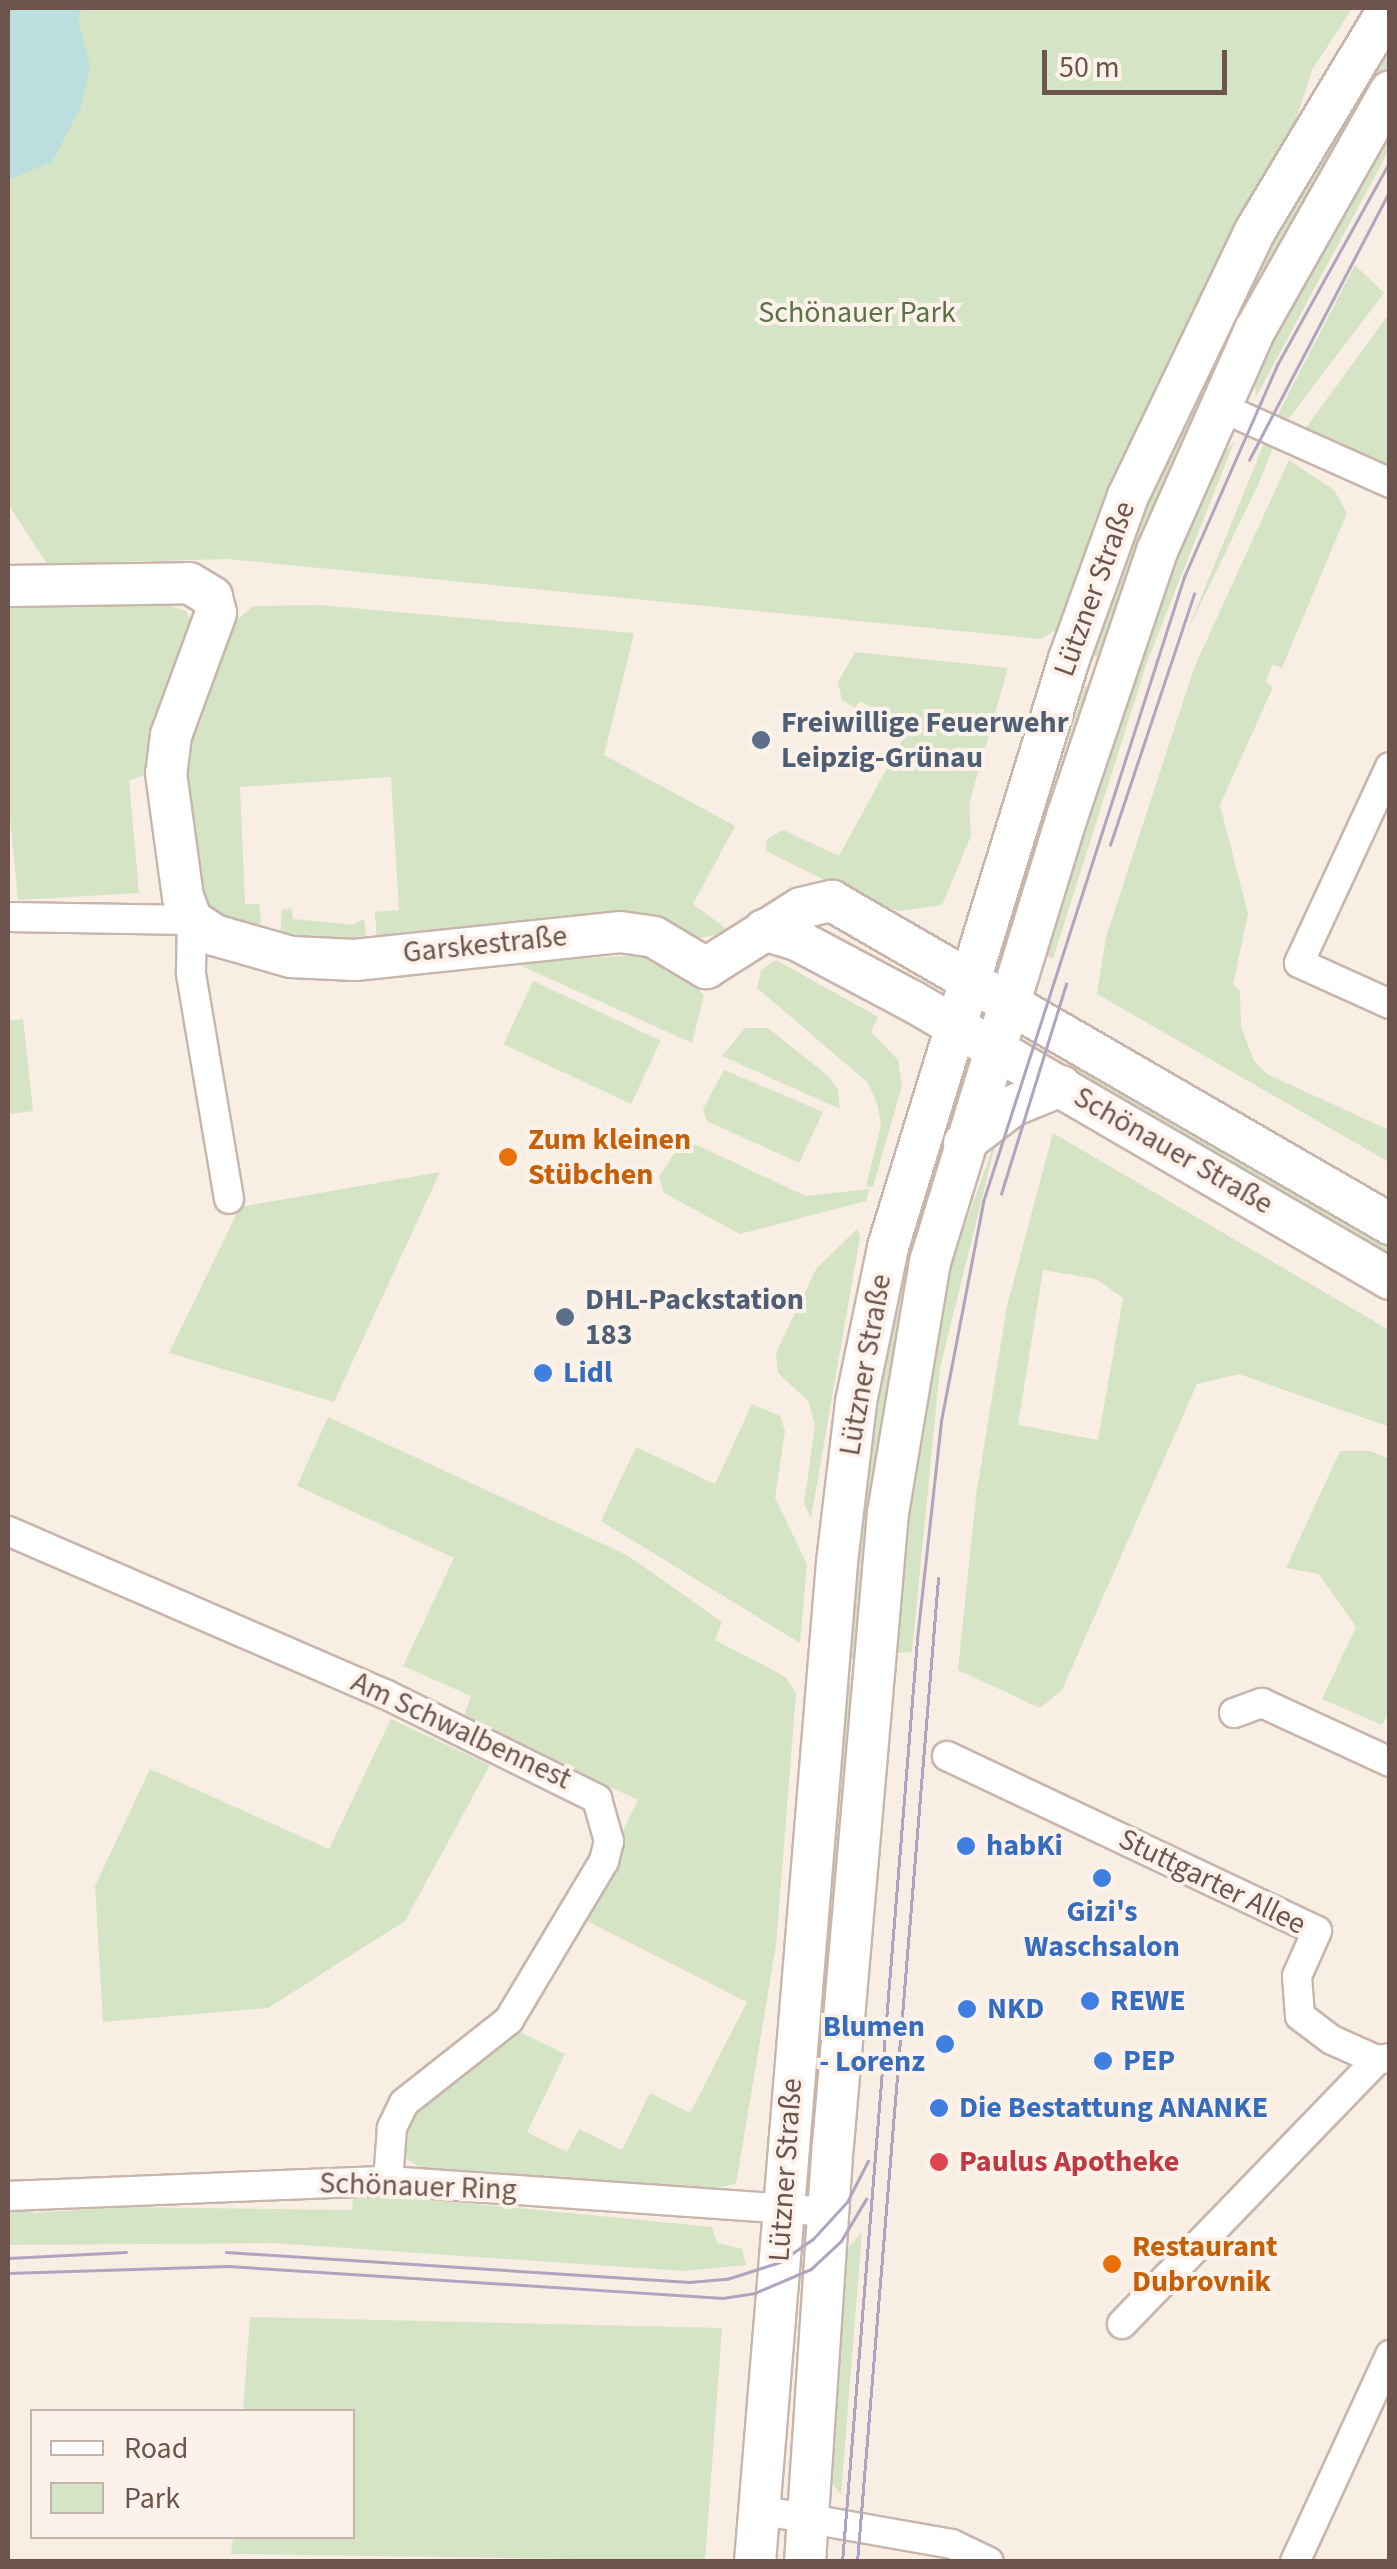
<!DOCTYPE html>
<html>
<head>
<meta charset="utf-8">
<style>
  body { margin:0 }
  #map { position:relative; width:1397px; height:2569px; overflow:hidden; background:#f9eee3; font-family:"Source Sans 3",sans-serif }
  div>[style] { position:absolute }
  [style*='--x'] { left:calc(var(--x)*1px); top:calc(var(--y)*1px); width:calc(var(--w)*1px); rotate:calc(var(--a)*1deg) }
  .green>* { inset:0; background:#d5e4c4; transform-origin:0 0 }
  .water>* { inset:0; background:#bbdfdf }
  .roads { filter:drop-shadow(2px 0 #c8b5ac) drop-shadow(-2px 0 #c8b5ac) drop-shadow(0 2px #c8b5ac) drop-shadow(0 -2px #c8b5ac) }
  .street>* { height:28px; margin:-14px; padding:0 14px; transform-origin:14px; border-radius:14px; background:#fff }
  .secondary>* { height:40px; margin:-20px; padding:0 20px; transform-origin:20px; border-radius:20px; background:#fff }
  .tram>* { height:2.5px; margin:-1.25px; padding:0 1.25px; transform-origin:1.25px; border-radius:1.25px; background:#b0a4c0 }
  .dots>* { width:28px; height:28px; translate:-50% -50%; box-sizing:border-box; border:5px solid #fcf2e9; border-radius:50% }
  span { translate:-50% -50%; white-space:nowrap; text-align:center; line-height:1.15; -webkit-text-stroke:8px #fcf2e9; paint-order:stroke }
  .park-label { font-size:30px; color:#597246 }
  .street-label { font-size:30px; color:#6d544d }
  .service-label { font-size:30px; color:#4e5e75; font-weight:700 }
  .left { translate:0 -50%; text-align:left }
  .food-label { font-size:30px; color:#c56008; font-weight:700 }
  .shop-label { font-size:30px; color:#366cbe; font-weight:700 }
  .right { translate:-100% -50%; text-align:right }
  .health-label { font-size:30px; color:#be3a42; font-weight:700 }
  .frame { position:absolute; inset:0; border:10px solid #6d544d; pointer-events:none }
  .legend { position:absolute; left:30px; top:2409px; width:325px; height:130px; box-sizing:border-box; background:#fcf2e9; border:2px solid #c3b3ab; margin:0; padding:12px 18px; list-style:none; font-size:30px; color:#6d544d }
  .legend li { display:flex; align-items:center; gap:20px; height:50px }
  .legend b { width:50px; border:2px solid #c3b3ab }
  .scale { position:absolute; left:1042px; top:50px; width:185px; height:45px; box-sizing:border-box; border:5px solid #6d544d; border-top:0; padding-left:12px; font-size:30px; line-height:35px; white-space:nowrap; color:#6d544d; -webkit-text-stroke:8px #fcf2e9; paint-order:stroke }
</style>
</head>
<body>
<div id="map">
  <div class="green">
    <div style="clip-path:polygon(8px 8px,1347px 8px,1350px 12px,1312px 70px,1290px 138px,1060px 628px,1040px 639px,228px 559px,47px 564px,8px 504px)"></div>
    <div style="clip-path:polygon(1389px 31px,1389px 69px,1220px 373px,1217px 359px,1259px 248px)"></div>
    <div style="clip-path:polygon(1389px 114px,1389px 150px,1256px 397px,1253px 370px)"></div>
    <div style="clip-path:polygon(1355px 265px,1384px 293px,1287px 421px,1277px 416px)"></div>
    <div style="clip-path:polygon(1389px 314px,1389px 467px,1305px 429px)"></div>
    <div style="clip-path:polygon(1187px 406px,1197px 412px,1106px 657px,1093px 656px,1102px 602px)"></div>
    <div style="clip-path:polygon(1266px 439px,1275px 443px,1258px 485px,1186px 634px)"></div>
    <div style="clip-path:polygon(1235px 440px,1147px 662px,1053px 959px,1039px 952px,1159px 603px,1219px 460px)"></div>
    <div style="clip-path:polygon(1289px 460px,1334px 490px,1347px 513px,1282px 668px,1273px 664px,1265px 682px,1273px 687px,1220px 805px,1248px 914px,1233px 985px,1240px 991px,1241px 1027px,1254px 1061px,1267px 1074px,1389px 1130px,1389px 1162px,1097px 994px,1106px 937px,1194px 668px)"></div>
    <div style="clip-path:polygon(158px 602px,186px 611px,193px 624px,156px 711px,144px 775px,129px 781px,139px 893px,18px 900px,8px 797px,8px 606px)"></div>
    <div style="clip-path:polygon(319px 605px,634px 633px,604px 755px,735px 826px,693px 904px,732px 933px,690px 939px,377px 944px,375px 912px,399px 910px,391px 777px,240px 787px,245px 904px,259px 904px,261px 922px,251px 938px,203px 906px,183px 759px,196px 712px,237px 620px,253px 606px)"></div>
    <div style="clip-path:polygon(855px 652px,1008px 668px,969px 804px,971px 836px,942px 905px,900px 911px,871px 903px,766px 851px,767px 839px,783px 830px,839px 856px,909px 728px,860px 701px,855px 708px,842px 700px,838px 682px)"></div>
    <div style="left:1085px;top:685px;width:10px;height:264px;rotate:17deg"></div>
    <div style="clip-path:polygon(291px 908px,293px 919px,353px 925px,364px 919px,367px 944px,280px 936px,282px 910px)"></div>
    <div style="clip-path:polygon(640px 955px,677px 969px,704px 995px,692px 1043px,515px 963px)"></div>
    <div style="clip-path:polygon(776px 960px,878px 1017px,871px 1032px,898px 1060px,902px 1086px,873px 1187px,866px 1186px,881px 1125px,877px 1103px,867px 1082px,757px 988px,761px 970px)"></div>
    <div style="left:533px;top:981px;width:141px;height:70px;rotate:25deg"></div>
    <div style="clip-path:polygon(23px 1019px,33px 1111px,8px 1114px,8px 1021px)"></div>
    <div style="clip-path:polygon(745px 1028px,768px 1028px,827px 1075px,838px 1089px,840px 1109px,722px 1056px)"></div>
    <div style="clip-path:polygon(1075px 1068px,1389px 1241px,1389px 1267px,1072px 1079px)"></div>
    <div style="clip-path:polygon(724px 1070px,823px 1112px,799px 1163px,707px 1121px,703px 1109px)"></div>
    <div style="clip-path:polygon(944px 1088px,957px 1090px,912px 1238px,862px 1660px,840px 1658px,864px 1427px)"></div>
    <div style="clip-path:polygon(999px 1130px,940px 1368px,912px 1652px,888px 1654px,932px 1318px)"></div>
    <div style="clip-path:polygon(evenodd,1053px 1133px,1389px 1330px,1390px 1427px,1239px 1374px,1197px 1384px,1062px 1690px,1040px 1708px,958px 1670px,976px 1496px,1007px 1306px,1053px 1133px,1043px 1270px,1096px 1279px,1123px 1298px,1098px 1440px,1018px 1425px,1043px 1270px)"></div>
    <div style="clip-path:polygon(684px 1139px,806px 1196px,869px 1189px,866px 1201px,740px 1234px,664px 1193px,659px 1177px)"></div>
    <div style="clip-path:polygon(440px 1172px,334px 1402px,169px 1353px,240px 1207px)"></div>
    <div style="clip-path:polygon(857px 1229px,860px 1237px,811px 1518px,804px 1504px,815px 1425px,808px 1401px,778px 1373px,776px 1353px,816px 1269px)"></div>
    <div style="clip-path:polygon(752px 1404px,780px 1416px,785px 1431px,775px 1498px,807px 1564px,800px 1643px,601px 1521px,636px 1447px,715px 1484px)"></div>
    <div style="clip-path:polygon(328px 1417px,627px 1555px,722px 1622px,715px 1640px,786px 1677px,796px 1694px,776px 1945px,736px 2184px,711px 2189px,428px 2173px,403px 2156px,403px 2128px,418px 2103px,518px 2031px,565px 2054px,527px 2132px,567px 2152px,579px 2129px,622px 2150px,650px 2093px,690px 2113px,747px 2002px,581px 1918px,638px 1800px,463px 1718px,471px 1696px,403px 1666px,454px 1558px,297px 1486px)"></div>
    <div style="clip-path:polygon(1340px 1451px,1371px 1451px,1389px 1459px,1390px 1708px,1382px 1725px,1322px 1699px,1356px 1627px,1319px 1574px,1286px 1568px)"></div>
    <div style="left:838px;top:1682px;width:22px;height:275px;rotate:3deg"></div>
    <div style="clip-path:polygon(391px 1719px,490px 1765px,405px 1921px,268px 2008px,103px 2022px,95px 1886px,150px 1769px,329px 1849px)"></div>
    <div style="clip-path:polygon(354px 2192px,712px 2227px,717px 2243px,742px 2249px,746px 2265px,684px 2271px,273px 2243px,8px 2245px,8px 2206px,32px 2204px,33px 2213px,124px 2207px,352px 2210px)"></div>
    <div style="clip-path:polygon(862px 2232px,841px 2495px,826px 2474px,840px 2257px)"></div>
    <div style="clip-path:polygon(250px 2317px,722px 2328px,705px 2561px,231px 2554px,233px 2537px,352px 2536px,352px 2412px,243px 2411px)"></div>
  </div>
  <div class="water">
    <div style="clip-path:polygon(8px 8px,81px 8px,78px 21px,90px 65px,81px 107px,52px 162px,8px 180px)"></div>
  </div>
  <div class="roads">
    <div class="street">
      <div style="--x:1218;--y:406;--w:188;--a:24.1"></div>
      <div style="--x:1390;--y:767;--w:216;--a:114.9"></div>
      <div style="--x:1299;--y:963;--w:100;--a:24.3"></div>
      <div style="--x:8;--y:917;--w:184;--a:0.9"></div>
      <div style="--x:192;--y:920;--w:54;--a:91.1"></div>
      <div style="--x:191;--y:974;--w:228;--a:80.4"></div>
      <div style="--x:8;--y:1531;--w:411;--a:23.4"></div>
      <div style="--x:385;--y:1694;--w:237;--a:26.3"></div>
      <div style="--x:597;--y:1799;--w:44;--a:74.1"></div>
      <div style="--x:609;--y:1841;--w:21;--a:104"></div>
      <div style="--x:604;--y:1861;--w:185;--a:120.9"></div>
      <div style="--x:509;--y:2020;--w:134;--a:141.7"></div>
      <div style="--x:404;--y:2103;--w:28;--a:116"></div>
      <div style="--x:392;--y:2128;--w:53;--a:94.3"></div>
      <div style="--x:1234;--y:1713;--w:30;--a:-20"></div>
      <div style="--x:1262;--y:1703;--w:141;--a:24.7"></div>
      <div style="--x:947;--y:1756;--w:409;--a:25.3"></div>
      <div style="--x:1317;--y:1931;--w:49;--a:114"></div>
      <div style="--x:1297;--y:1976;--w:40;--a:85.7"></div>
      <div style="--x:1300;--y:2016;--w:40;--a:37"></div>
      <div style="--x:1332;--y:2040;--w:49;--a:24"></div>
      <div style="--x:1377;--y:2060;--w:13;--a:-9"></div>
      <div style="--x:8;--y:2196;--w:380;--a:-2.3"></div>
      <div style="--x:388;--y:2181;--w:441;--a:4"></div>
      <div style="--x:1122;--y:2324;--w:367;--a:-46"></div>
      <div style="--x:759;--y:2510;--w:196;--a:10"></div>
      <div style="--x:952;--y:2544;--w:41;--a:25.9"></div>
      <div style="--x:1295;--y:2562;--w:228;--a:-65.3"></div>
    </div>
    <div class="secondary">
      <div style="--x:8;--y:586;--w:181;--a:-0.9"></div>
      <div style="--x:189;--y:583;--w:27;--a:31"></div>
      <div style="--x:212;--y:597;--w:16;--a:76"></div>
      <div style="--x:216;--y:613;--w:130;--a:110.2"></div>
      <div style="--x:171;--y:735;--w:38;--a:97"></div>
      <div style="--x:166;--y:773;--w:125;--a:82.2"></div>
      <div style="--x:183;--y:897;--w:25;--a:69"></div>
      <div style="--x:192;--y:920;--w:27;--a:34"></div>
      <div style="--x:214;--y:935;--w:80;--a:15.9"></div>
      <div style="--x:291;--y:957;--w:64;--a:2.7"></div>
      <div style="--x:355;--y:960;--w:266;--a:-6"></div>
      <div style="--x:620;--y:932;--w:34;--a:8"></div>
      <div style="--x:654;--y:937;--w:61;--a:30.8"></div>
      <div style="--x:706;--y:968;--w:112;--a:-32.3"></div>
      <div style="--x:801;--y:908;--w:32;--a:-13"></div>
      <div style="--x:832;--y:901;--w:645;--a:30.06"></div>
      <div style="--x:764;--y:930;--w:37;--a:17"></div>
      <div style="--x:799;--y:941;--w:128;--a:28"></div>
      <div style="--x:912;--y:1001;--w:553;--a:30.18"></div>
      <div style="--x:964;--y:1143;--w:61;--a:-37.6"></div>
      <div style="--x:1012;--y:1106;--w:53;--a:-22.2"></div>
      <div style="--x:755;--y:2562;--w:1003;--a:-85.31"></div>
      <div style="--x:837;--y:1562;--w:161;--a:-83.2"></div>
      <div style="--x:856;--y:1402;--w:158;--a:-78.3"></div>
      <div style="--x:888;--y:1247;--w:615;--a:-72.89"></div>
      <div style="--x:1069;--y:659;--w:173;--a:-70.1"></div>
      <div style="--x:1128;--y:496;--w:294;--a:-64.4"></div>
      <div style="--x:1255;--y:231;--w:260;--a:-59"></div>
      <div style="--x:805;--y:2562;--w:418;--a:-86.2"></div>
      <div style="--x:833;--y:2145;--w:634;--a:-85.03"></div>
      <div style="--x:888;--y:1513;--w:254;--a:-80.5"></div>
      <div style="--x:930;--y:1262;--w:469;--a:-72.9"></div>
      <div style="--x:1068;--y:814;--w:278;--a:-71.3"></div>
      <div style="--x:1157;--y:551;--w:242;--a:-66.1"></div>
      <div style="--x:1255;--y:330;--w:274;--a:-60.5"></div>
    </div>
  </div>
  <div class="tram">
    <div style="--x:1249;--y:460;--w:305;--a:-62.4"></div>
    <div style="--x:1110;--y:845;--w:265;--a:-71.5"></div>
    <div style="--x:1001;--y:1194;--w:220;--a:-72.8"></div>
    <div style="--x:226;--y:2252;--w:464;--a:3.7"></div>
    <div style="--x:689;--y:2282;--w:38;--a:-5"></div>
    <div style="--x:727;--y:2279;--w:56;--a:-17.8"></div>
    <div style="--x:780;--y:2262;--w:39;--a:-35"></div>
    <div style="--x:812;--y:2240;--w:52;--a:-47.4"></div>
    <div style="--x:847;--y:2202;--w:46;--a:-62.9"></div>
    <div style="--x:8;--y:2258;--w:118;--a:-2.9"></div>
    <div style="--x:8;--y:2273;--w:220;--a:-1.8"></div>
    <div style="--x:228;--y:2266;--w:496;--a:3.7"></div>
    <div style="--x:723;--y:2298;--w:32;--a:-9"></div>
    <div style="--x:755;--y:2293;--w:61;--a:-23.2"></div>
    <div style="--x:811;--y:2269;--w:41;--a:-43"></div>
    <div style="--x:841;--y:2241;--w:49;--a:-59.2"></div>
    <div style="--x:842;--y:2562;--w:926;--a:-85.35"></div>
    <div style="--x:917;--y:1639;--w:219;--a:-83.7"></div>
    <div style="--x:941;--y:1421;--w:223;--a:-79.1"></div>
    <div style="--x:983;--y:1202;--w:657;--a:-72.17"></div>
    <div style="--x:1184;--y:577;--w:232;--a:-66.3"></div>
    <div style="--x:1277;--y:365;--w:233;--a:-61"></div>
    <div style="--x:857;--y:2562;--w:987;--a:-85.29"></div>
  </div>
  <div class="dots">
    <div style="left:761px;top:740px;background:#5c6f8a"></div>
    <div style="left:508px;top:1157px;background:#e8710a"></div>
    <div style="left:565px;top:1317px;background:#5c6f8a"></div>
    <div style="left:543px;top:1373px;background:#3f7fe0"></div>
    <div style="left:966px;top:1846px;background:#3f7fe0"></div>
    <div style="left:1102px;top:1878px;background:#3f7fe0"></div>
    <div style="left:1090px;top:2001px;background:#3f7fe0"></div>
    <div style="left:967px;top:2009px;background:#3f7fe0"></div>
    <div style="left:945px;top:2044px;background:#3f7fe0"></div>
    <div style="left:1103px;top:2061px;background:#3f7fe0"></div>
    <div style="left:939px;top:2108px;background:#3f7fe0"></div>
    <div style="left:939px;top:2162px;background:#e0444e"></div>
    <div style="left:1112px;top:2264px;background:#e8710a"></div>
  </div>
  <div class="park-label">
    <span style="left:857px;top:313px">Schönauer Park</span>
  </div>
  <div class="street-label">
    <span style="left:1095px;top:589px;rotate:-70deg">Lützner Straße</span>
    <span style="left:485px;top:945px;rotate:-6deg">Garskestraße</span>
    <span style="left:1173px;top:1151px;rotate:30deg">Schönauer Straße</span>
    <span style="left:866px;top:1365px;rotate:-80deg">Lützner Straße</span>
    <span style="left:461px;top:1731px;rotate:25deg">Am Schwalbennest</span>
    <span style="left:1212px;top:1882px;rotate:26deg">Stuttgarter Allee</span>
    <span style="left:786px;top:2170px;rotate:-86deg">Lützner Straße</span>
    <span style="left:418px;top:2187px;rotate:2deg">Schönauer Ring</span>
  </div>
  <div class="service-label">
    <span class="left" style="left:781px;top:740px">Freiwillige Feuerwehr<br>Leipzig-Grünau</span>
    <span class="left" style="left:585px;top:1317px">DHL-Packstation<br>183</span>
  </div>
  <div class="food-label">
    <span class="left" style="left:528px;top:1157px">Zum kleinen<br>Stübchen</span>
    <span class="left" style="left:1132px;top:2264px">Restaurant<br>Dubrovnik</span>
  </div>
  <div class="shop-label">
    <span class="left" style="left:563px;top:1373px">Lidl</span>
    <span class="left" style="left:986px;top:1846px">habKi</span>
    <span style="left:1102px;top:1929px">Gizi's<br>Waschsalon</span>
    <span class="left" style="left:1110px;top:2001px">REWE</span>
    <span class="left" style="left:987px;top:2009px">NKD</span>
    <span class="right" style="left:925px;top:2044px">Blumen<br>- Lorenz</span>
    <span class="left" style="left:1123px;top:2061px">PEP</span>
    <span class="left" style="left:959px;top:2108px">Die Bestattung ANANKE</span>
  </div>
  <div class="health-label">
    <span class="left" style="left:959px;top:2162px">Paulus Apotheke</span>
  </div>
  <div class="frame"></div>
  <ul class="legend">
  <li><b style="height:12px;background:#fff"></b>Road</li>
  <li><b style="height:28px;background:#d5e4c4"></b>Park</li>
  </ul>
  <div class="scale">50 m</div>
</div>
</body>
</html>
